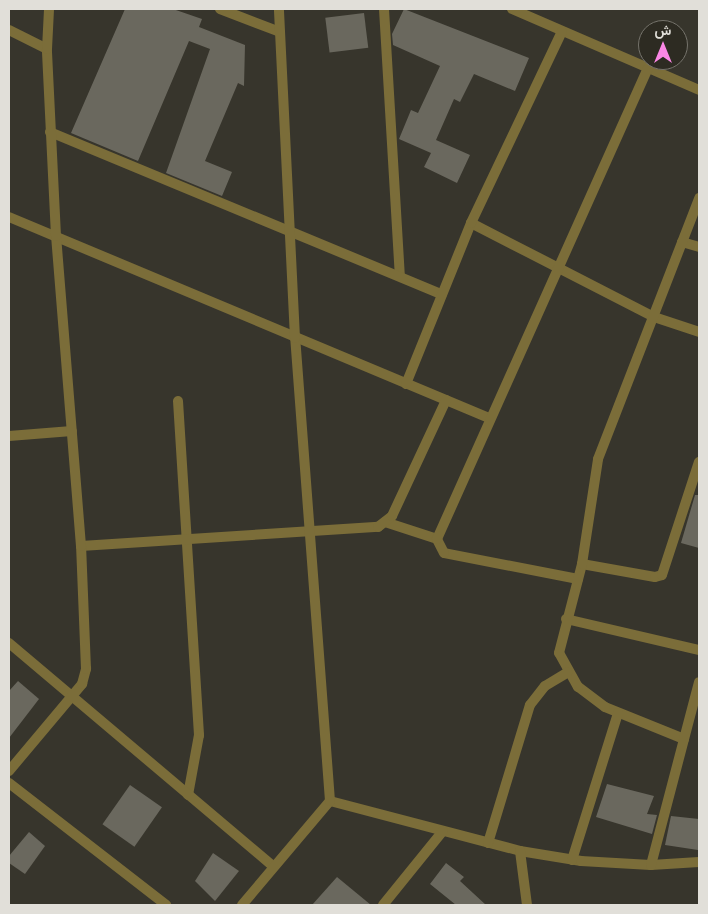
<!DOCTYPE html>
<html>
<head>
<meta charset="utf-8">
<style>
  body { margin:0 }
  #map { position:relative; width:708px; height:914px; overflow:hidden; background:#37352c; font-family:"Fira Sans",Vazirmatn,sans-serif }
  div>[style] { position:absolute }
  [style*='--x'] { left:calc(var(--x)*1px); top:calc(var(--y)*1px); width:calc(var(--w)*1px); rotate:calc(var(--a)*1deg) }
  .building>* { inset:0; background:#6a685e; transform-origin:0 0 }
  .street>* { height:10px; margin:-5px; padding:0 5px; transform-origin:5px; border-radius:5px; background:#7b6d39 }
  span { translate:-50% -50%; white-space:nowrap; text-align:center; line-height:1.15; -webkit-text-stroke:4px #2d2b22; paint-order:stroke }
  .frame { position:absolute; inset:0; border:10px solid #e1dfd9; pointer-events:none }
  .north { position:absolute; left:638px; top:20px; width:50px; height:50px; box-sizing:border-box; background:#2d2b22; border:1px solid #75736b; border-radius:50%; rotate:0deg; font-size:14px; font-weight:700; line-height:20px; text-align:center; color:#e1dfd9 }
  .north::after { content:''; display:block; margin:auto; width:18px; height:22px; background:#fb87e5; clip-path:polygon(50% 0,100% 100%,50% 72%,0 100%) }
</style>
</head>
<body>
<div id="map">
  <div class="building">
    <div style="clip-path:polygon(125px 9px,173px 9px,202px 19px,199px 27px,245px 45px,244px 86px,238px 83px,205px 161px,232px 172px,222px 196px,166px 173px,210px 49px,189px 41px,138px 161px,71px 133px)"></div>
    <div style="clip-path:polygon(404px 9px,529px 58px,515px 91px,474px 74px,460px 102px,454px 99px,436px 140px,470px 155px,457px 183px,424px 167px,431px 153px,399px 139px,411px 110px,418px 113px,440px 66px,393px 45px,392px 34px)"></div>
    <div style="left:364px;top:13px;width:35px;height:39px;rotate:83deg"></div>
    <div style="clip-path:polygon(695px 495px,699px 495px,699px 548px,681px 543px)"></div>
    <div style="clip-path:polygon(18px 681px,39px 699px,9px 738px,9px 691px)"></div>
    <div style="clip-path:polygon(607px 784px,654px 796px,647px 814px,657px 815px,652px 834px,596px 817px)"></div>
    <div style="left:130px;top:785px;width:39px;height:48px;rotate:35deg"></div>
    <div style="clip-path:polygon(671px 816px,699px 819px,698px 850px,665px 845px)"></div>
    <div style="clip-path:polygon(29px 832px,45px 846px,25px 874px,9px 863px,9px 856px)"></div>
    <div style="clip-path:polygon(213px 853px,239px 871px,215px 901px,195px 881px)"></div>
    <div style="clip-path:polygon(446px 863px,464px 877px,460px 881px,486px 905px,456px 905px,430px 884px)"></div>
    <div style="clip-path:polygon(337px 877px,371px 905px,312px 905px)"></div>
  </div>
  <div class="street">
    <div style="--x:220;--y:9;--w:64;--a:21"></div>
    <div style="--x:384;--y:9;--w:267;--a:86.6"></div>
    <div style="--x:512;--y:9;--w:204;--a:23.4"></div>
    <div style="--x:9;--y:30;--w:42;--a:26.6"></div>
    <div style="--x:50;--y:132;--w:424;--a:22.5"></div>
    <div style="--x:9;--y:217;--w:520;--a:22.72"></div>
    <div style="--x:471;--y:223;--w:206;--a:27.2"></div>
    <div style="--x:654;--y:317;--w:47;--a:18.4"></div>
    <div style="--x:682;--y:242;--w:18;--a:16"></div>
    <div style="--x:406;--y:384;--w:174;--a:-68"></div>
    <div style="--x:471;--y:223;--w:212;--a:-64.6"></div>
    <div style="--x:178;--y:401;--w:335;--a:86.4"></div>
    <div style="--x:199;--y:735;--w:61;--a:100.4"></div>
    <div style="--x:9;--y:436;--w:63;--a:-4.5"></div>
    <div style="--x:385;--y:522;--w:55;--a:18.1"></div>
    <div style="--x:81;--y:546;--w:298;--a:-3.7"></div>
    <div style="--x:378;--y:527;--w:18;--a:-38"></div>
    <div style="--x:392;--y:516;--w:128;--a:-65"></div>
    <div style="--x:582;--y:564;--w:74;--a:10.1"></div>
    <div style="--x:655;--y:577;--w:7;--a:-16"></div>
    <div style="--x:662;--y:575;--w:119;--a:-71.9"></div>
    <div style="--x:578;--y:579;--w:136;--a:-169"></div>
    <div style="--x:444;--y:553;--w:16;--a:-117"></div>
    <div style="--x:437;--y:539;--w:516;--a:-65.87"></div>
    <div style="--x:566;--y:619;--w:137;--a:13.1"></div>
    <div style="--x:9;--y:643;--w:346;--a:40.2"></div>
    <div style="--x:684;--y:739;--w:85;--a:-157.9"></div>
    <div style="--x:605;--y:707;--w:34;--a:-143"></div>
    <div style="--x:578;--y:687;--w:39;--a:-119"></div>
    <div style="--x:559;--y:653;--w:92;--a:-75.5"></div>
    <div style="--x:582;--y:564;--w:106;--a:-81.3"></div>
    <div style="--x:598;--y:459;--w:280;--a:-68.8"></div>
    <div style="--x:9;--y:771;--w:114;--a:-50"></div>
    <div style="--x:82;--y:684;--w:16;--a:-75"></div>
    <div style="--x:86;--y:669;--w:123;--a:-92.3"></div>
    <div style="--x:81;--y:546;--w:311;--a:-94.6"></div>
    <div style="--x:56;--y:236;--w:187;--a:-92.8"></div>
    <div style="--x:47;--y:49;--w:40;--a:-87.1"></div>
    <div style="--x:9;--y:783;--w:199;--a:37.8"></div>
    <div style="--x:330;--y:801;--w:196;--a:14.7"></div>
    <div style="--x:520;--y:851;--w:62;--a:9.3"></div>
    <div style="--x:581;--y:861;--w:70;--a:3.3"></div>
    <div style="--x:651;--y:865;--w:48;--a:-3.6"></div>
    <div style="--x:488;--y:843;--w:144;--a:-73.1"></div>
    <div style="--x:530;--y:705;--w:24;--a:-52"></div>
    <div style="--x:545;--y:686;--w:26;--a:-31"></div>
    <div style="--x:520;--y:851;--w:54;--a:82.6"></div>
    <div style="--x:572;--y:860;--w:154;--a:-72.6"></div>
    <div style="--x:651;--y:865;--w:189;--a:-75.3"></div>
    <div style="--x:242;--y:905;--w:136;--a:-49.8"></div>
    <div style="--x:330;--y:801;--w:464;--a:-94.3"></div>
    <div style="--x:295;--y:338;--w:329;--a:-92.8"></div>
    <div style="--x:383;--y:905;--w:95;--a:-51"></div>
  </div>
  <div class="frame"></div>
  <div class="north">ش</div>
</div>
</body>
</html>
